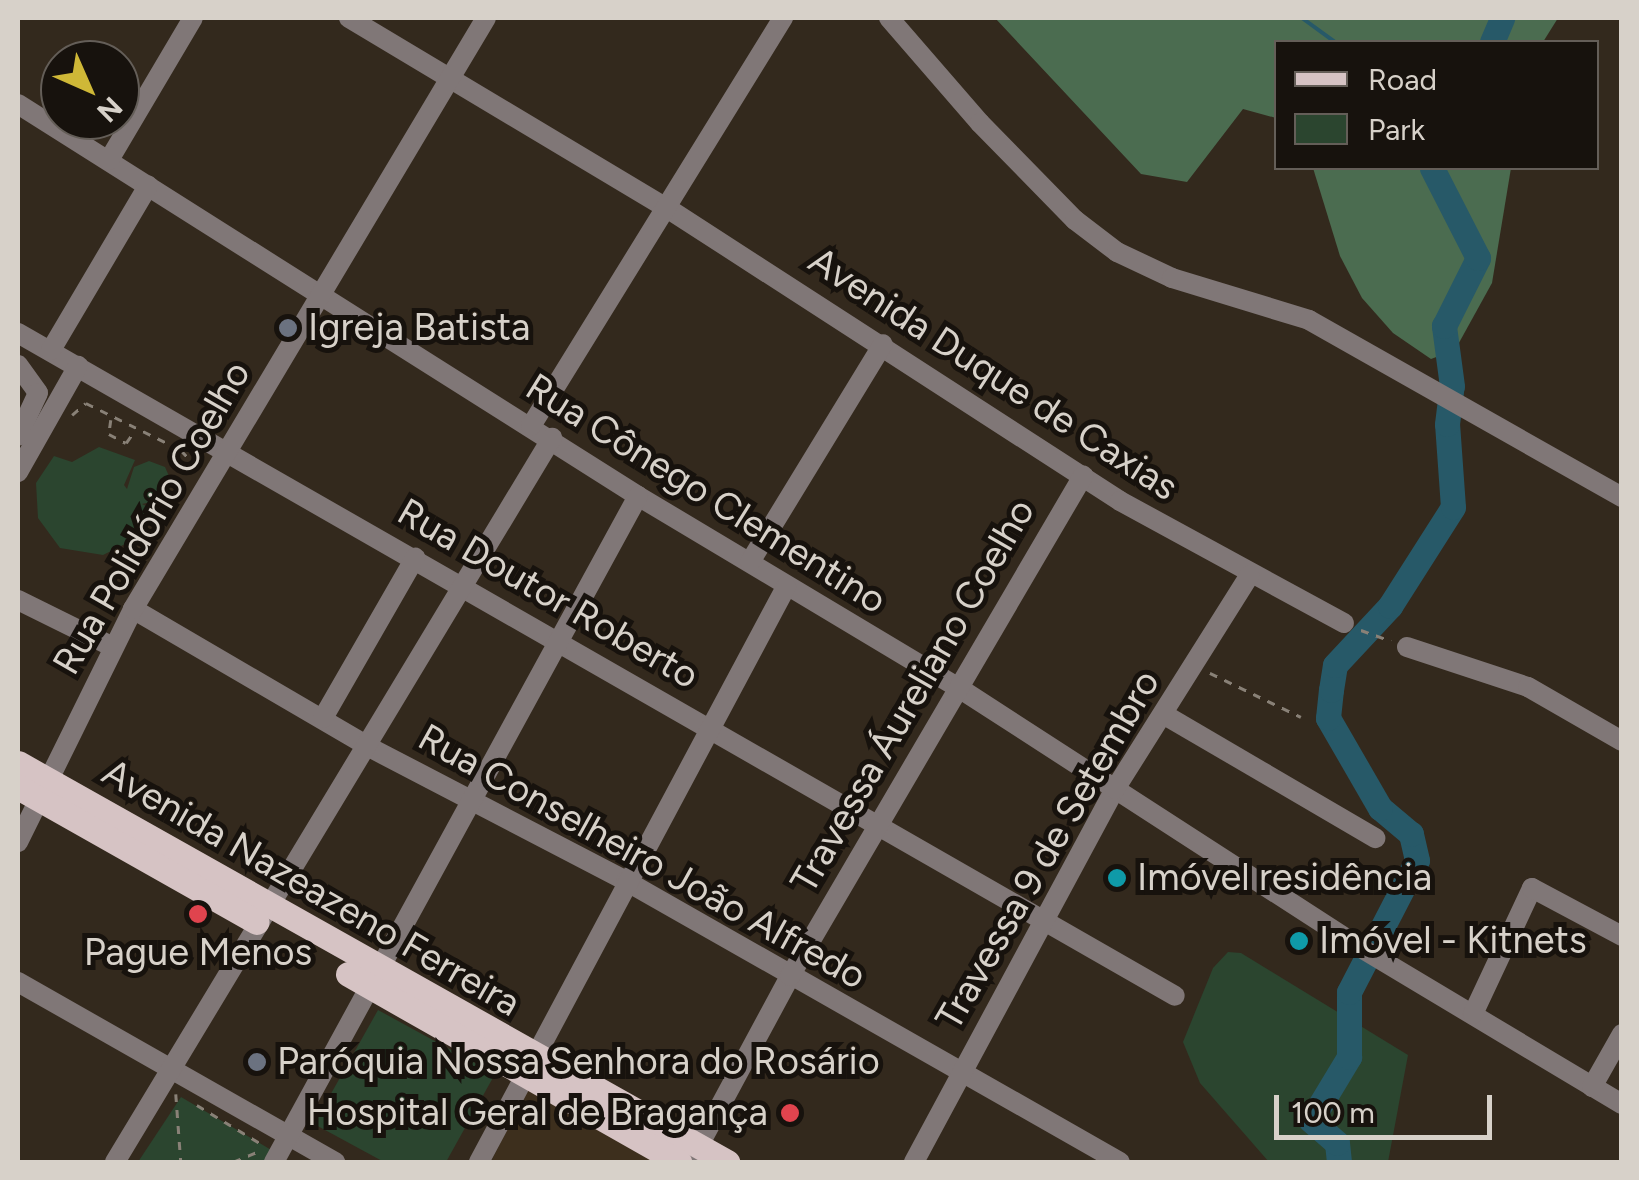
<!DOCTYPE html>
<html>
<head>
<meta charset="utf-8">
<style>
  body { margin:0 }
  #map { position:relative; width:1639px; height:1180px; overflow:hidden; background:#33291d; font-family:Figtree,sans-serif }
  div>[style] { position:absolute }
  [style*='--x'] { left:calc(var(--x)*1px); top:calc(var(--y)*1px); width:calc(var(--w)*1px); rotate:calc(var(--a)*1deg) }
  .built>* { inset:0; background:#3d2f1d }
  .green>* { inset:0; background:#2b452f }
  .forest>* { inset:0; background:#4b6c50 }
  .stream>* { height:4px; margin:-2px; padding:0 2px; transform-origin:2px; border-radius:2px; background:#275968 }
  .river>* { height:25px; margin:-12.5px; padding:0 12.5px; transform-origin:12.5px; border-radius:12.5px; background:#275968 }
  .path>* { height:2.5px; margin-top:-1.25px; transform-origin:0; background:repeating-linear-gradient(90deg,#898177 0 8px,transparent 0 16px) }
  .minor>* { height:20px; margin:-10px; padding:0 10px; transform-origin:10px; border-radius:10px; background:#807777 }
  .major>* { height:25px; margin:-12.5px; padding:0 12.5px; transform-origin:12.5px; border-radius:12.5px; background:#d6c3c4 }
  .dots>* { width:28px; height:28px; translate:-50% -50%; box-sizing:border-box; border:5px solid #17120d; border-radius:50% }
  span { translate:-50% -50%; white-space:nowrap; text-align:center; line-height:1.15; -webkit-text-stroke:10px #17120d; paint-order:stroke }
  .poi-label { font-size:38px; color:#d7d1c9 }
  .left { translate:0 -50%; text-align:left }
  .right { translate:-100% -50%; text-align:right }
  .street-label { font-size:38px; color:#d7d1c9 }
  .frame { position:absolute; inset:0; border:20px solid #d7d1c9; pointer-events:none }
  .legend { position:absolute; left:1274px; top:40px; width:325px; height:130px; box-sizing:border-box; background:#17120d; border:2px solid #645e58; margin:0; padding:12px 18px; list-style:none; font-size:30px; color:#d7d1c9 }
  .legend li { display:flex; align-items:center; gap:20px; height:50px }
  .legend b { width:50px; border:2px solid #645e58 }
  .north { position:absolute; left:40px; top:40px; width:100px; height:100px; box-sizing:border-box; background:#17120d; border:2px solid #645e58; border-radius:50%; rotate:135deg; font-size:28px; font-weight:700; line-height:40px; text-align:center; color:#d7d1c9 }
  .north::after { content:''; display:block; margin:auto; width:35px; height:45px; background:#cfb837; clip-path:polygon(50% 0,100% 100%,50% 72%,0 100%) }
  .scale { position:absolute; left:1274px; top:1095px; width:218px; height:45px; box-sizing:border-box; border:5px solid #d7d1c9; border-top:0; padding-left:12px; font-size:30px; line-height:35px; white-space:nowrap; color:#d7d1c9; -webkit-text-stroke:8px #17120d; paint-order:stroke }
</style>
</head>
<body>
<div id="map">
  <div class="built">
    <div style="clip-path:polygon(528px 1087px,663px 1162px,491px 1162px)"></div>
  </div>
  <div class="green">
    <div style="clip-path:polygon(99px 447px,135px 460px,124px 485px,127px 489px,134px 467px,149px 461px,165px 467px,172px 483px,165px 499px,142px 504px,152px 509px,133px 540px,103px 555px,60px 548px,38px 518px,36px 483px,54px 456px,72px 462px)"></div>
    <div style="clip-path:polygon(1228px 952px,1241px 953px,1408px 1055px,1388px 1162px,1269px 1162px,1200px 1083px,1183px 1042px,1213px 968px)"></div>
    <div style="clip-path:polygon(378px 1010px,495px 1074px,446px 1162px,384px 1162px,314px 1124px)"></div>
    <div style="clip-path:polygon(181px 1097px,273px 1151px,266px 1162px,138px 1162px)"></div>
  </div>
  <div class="forest">
    <div style="clip-path:polygon(995px 18px,1558px 18px,1543px 42px,1276px 42px,1276px 118px,1243px 109px,1187px 182px,1141px 174px)"></div>
    <div style="clip-path:polygon(1313px 168px,1511px 168px,1492px 283px,1455px 350px,1431px 359px,1393px 333px,1362px 298px,1340px 256px)"></div>
  </div>
  <div class="stream">
    <div style="--x:1302;--y:18;--w:41;--a:36"></div>
  </div>
  <div class="river">
    <div style="--x:1492;--y:42;--w:26;--a:-67"></div>
    <div style="--x:1339;--y:1162;--w:19;--a:-96"></div>
    <div style="--x:1337;--y:1143;--w:35;--a:-139"></div>
    <div style="--x:1311;--y:1120;--w:74;--a:-58.9"></div>
    <div style="--x:1349;--y:1057;--w:65;--a:-90"></div>
    <div style="--x:1349;--y:992;--w:148;--a:-62.7"></div>
    <div style="--x:1417;--y:860;--w:27;--a:-103"></div>
    <div style="--x:1411;--y:834;--w:40;--a:-140"></div>
    <div style="--x:1380;--y:808;--w:104;--a:-120"></div>
    <div style="--x:1328;--y:718;--w:28;--a:-84"></div>
    <div style="--x:1331;--y:690;--w:25;--a:-81"></div>
    <div style="--x:1335;--y:665;--w:81;--a:-47"></div>
    <div style="--x:1390;--y:606;--w:117;--a:-57.5"></div>
    <div style="--x:1453;--y:507;--w:83;--a:-94.1"></div>
    <div style="--x:1447;--y:424;--w:38;--a:-83"></div>
    <div style="--x:1452;--y:386;--w:61;--a:-97.6"></div>
    <div style="--x:1444;--y:326;--w:76;--a:-63.4"></div>
    <div style="--x:1478;--y:258;--w:101;--a:-117.1"></div>
  </div>
  <div class="path">
    <div style="--x:72;--y:415;--w:18;--a:-41"></div>
    <div style="--x:86;--y:403;--w:106;--a:26.3"></div>
    <div style="--x:181;--y:450;--w:23;--a:47"></div>
    <div style="--x:111;--y:420;--w:14;--a:98"></div>
    <div style="--x:109;--y:434;--w:19;--a:28"></div>
    <div style="--x:126;--y:443;--w:12;--a:-55"></div>
    <div style="--x:123;--y:559;--w:26;--a:-21"></div>
    <div style="--x:1361;--y:630;--w:32;--a:20"></div>
    <div style="--x:1210;--y:673;--w:101;--a:25.8"></div>
    <div style="--x:176;--y:1094;--w:68;--a:85.8"></div>
    <div style="--x:197;--y:1105;--w:77;--a:31.2"></div>
    <div style="--x:233;--y:1162;--w:30;--a:-23"></div>
  </div>
  <div class="minor">
    <div style="--x:349;--y:18;--w:370;--a:30.9"></div>
    <div style="--x:667;--y:208;--w:539;--a:32.89"></div>
    <div style="--x:1120;--y:501;--w:255;--a:28.6"></div>
    <div style="--x:889;--y:18;--w:139;--a:49.1"></div>
    <div style="--x:980;--y:123;--w:136;--a:45.6"></div>
    <div style="--x:1075;--y:220;--w:53;--a:37.3"></div>
    <div style="--x:1117;--y:252;--w:61;--a:25.3"></div>
    <div style="--x:1172;--y:278;--w:143;--a:17"></div>
    <div style="--x:1309;--y:320;--w:360;--a:29.5"></div>
    <div style="--x:18;--y:104;--w:734;--a:32.3"></div>
    <div style="--x:638;--y:496;--w:374;--a:30.9"></div>
    <div style="--x:959;--y:688;--w:473;--a:32.9"></div>
    <div style="--x:1356;--y:945;--w:310;--a:30.9"></div>
    <div style="--x:109;--y:160;--w:165;--a:-59.4"></div>
    <div style="--x:18;--y:333;--w:1333;--a:29.81"></div>
    <div style="--x:51;--y:350;--w:191;--a:-59.4"></div>
    <div style="--x:18;--y:365;--w:34;--a:54"></div>
    <div style="--x:38;--y:393;--w:47;--a:114.9"></div>
    <div style="--x:531;--y:426;--w:480;--a:-58.3"></div>
    <div style="--x:18;--y:472;--w:122;--a:-60.5"></div>
    <div style="--x:750;--y:562;--w:255;--a:-58.6"></div>
    <div style="--x:18;--y:600;--w:106;--a:26.3"></div>
    <div style="--x:133;--y:609;--w:271;--a:30.3"></div>
    <div style="--x:367;--y:746;--w:292;--a:27.5"></div>
    <div style="--x:626;--y:881;--w:568;--a:29.63"></div>
    <div style="--x:1407;--y:647;--w:127;--a:18.3"></div>
    <div style="--x:1528;--y:687;--w:108;--a:29.9"></div>
    <div style="--x:1163;--y:714;--w:246;--a:30.3"></div>
    <div style="--x:323;--y:718;--w:185;--a:-60.1"></div>
    <div style="--x:18;--y:842;--w:260;--a:-63.7"></div>
    <div style="--x:133;--y:609;--w:688;--a:-59.15"></div>
    <div style="--x:18;--y:982;--w:365;--a:29.6"></div>
    <div style="--x:1473;--y:1014;--w:139;--a:-64.9"></div>
    <div style="--x:1532;--y:888;--w:102;--a:28.1"></div>
    <div style="--x:1592;--y:1087;--w:61;--a:-60.5"></div>
    <div style="--x:115;--y:1162;--w:846;--a:-58.89"></div>
    <div style="--x:274;--y:1162;--w:759;--a:-61.34"></div>
    <div style="--x:479;--y:1162;--w:652;--a:-61.9"></div>
    <div style="--x:690;--y:1162;--w:211;--a:-61.7"></div>
    <div style="--x:790;--y:976;--w:580;--a:-59.63"></div>
    <div style="--x:914;--y:1162;--w:424;--a:-61.7"></div>
    <div style="--x:1115;--y:789;--w:252;--a:-57.8"></div>
  </div>
  <div class="major">
    <div style="--x:18;--y:763;--w:814;--a:29.37"></div>
    <div style="--x:18;--y:787;--w:274;--a:29.5"></div>
    <div style="--x:348;--y:974;--w:381;--a:29.6"></div>
  </div>
  <div class="dots">
    <div style="left:288px;top:328px;background:#6b7280"></div>
    <div style="left:1117px;top:878px;background:#0f9aa8"></div>
    <div style="left:198px;top:914px;background:#e0444e"></div>
    <div style="left:1299px;top:941px;background:#0f9aa8"></div>
    <div style="left:257px;top:1062px;background:#6b7280"></div>
    <div style="left:790px;top:1113px;background:#e0444e"></div>
  </div>
  <div class="poi-label">
    <span class="left" style="left:308px;top:328px">Igreja Batista</span>
    <span class="left" style="left:1137px;top:878px">Imóvel residência</span>
    <span class="left" style="left:1319px;top:941px">Imóvel - Kitnets</span>
    <span style="left:198px;top:953px">Pague Menos</span>
    <span class="left" style="left:277px;top:1062px">Paróquia Nossa Senhora do Rosário</span>
    <span class="right" style="left:768px;top:1113px">Hospital Geral de Bragança</span>
  </div>
  <div class="street-label">
    <span style="left:993px;top:374px;rotate:33deg">Avenida Duque de Caxias</span>
    <span style="left:706px;top:494px;rotate:32deg">Rua Cônego Clementino</span>
    <span style="left:152px;top:518px;rotate:-60deg">Rua Polidório Coelho</span>
    <span style="left:548px;top:594px;rotate:30deg">Rua Doutor Roberto</span>
    <span style="left:913px;top:696px;rotate:-60deg">Travessa Áureliano Coelho</span>
    <span style="left:1048px;top:850px;rotate:-60deg">Travessa 9 de Setembro</span>
    <span style="left:642px;top:857px;rotate:29deg">Rua Conselheiro João Alfredo</span>
    <span style="left:311px;top:888px;rotate:30deg">Avenida Nazeazeno Ferreira</span>
  </div>
  <div class="frame"></div>
  <ul class="legend">
  <li><b style="height:12px;background:#d6c3c4"></b>Road</li>
  <li><b style="height:28px;background:#2b452f"></b>Park</li>
  </ul>
  <div class="north">N</div>
  <div class="scale">100 m</div>
</div>
</body>
</html>
